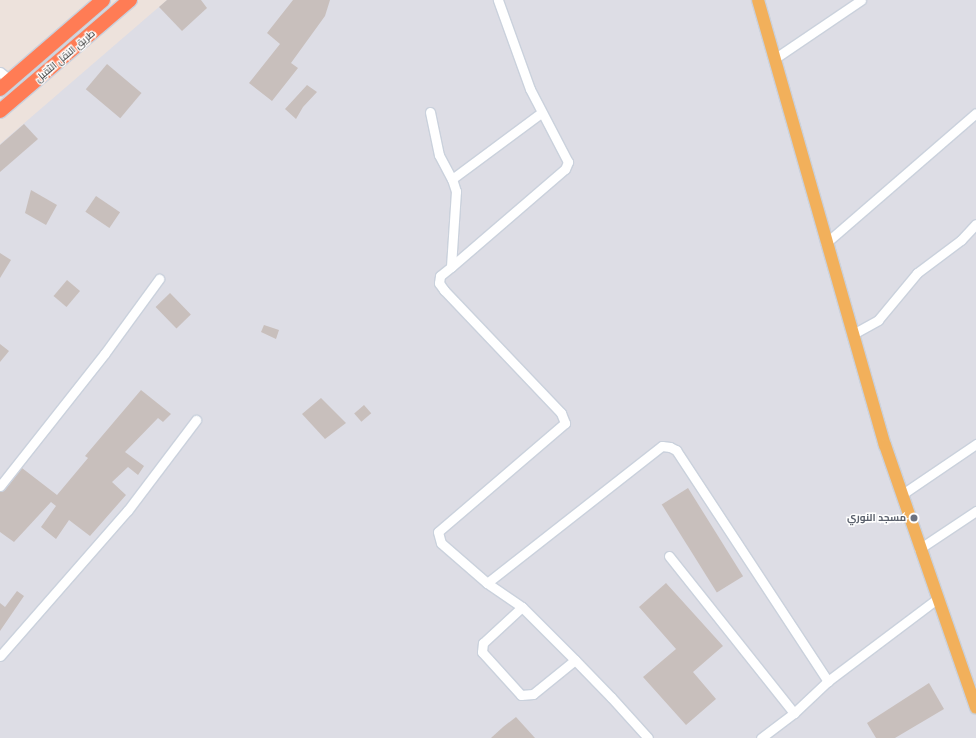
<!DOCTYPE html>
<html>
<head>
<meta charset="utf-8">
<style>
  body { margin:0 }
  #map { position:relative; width:976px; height:738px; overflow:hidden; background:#ede2dc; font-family:"PT Sans",Cairo,sans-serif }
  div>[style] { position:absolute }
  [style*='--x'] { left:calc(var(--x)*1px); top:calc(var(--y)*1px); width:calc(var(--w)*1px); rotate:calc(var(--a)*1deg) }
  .industrial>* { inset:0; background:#dddde5 }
  .building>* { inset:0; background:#c8bfbc; transform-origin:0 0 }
  .roads { filter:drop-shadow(1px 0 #cad1dc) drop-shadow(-1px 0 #cad1dc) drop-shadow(0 1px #cad1dc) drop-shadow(0 -1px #cad1dc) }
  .minor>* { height:9px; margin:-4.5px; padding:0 4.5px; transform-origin:4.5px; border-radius:4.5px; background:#fff }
  .major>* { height:12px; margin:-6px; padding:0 6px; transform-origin:6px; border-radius:6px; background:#f2b05b }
  .highway>* { height:14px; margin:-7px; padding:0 7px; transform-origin:7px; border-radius:7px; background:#ff7c55 }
  .dots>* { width:11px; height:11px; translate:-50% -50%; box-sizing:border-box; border:2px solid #fff; border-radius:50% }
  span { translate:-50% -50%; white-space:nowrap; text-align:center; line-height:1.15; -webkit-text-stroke:3px #fff; paint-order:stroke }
  .street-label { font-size:10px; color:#2a2a2a }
  .worship-label { font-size:10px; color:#5b616d; font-weight:700 }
  .right { translate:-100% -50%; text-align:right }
</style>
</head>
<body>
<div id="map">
  <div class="industrial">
    <div style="clip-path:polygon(167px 0,976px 0,976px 738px,0 738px,0 144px)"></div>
  </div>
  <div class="building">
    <div style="clip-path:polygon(167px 0,201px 0,207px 8px,182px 31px,159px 7px)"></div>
    <div style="clip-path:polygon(293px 0,330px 0,325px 16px,291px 63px,298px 68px,272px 101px,249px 83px,280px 44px,267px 33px)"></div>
    <div style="left:107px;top:64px;width:45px;height:33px;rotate:40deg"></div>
    <div style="clip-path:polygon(307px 85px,317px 92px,303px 107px,296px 119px,285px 109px)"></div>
    <div style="clip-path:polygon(24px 124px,38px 139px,0 172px,0 145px)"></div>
    <div style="clip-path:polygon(31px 190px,57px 205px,46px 225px,25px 213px)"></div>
    <div style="left:96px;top:196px;width:29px;height:19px;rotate:34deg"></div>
    <div style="clip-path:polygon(0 253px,11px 260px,0 278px)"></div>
    <div style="left:67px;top:280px;width:17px;height:21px;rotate:40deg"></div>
    <div style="left:170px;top:293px;width:30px;height:20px;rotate:46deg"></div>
    <div style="clip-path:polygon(264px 325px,279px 330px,276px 339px,261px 332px)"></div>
    <div style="clip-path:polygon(0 344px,9px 351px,0 362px)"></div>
    <div style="clip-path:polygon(141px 390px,171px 414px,163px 422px,158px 418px,125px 452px,144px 466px,138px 475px,128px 467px,112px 482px,126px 495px,90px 536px,69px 520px,56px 539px,41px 527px,56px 506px,51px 502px,14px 542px,0 532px,0 492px,5px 490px,22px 468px,57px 495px,88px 458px,85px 456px)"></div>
    <div style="clip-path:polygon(321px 398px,346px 423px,325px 439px,302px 414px)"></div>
    <div style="left:364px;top:405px;width:11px;height:13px;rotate:49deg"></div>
    <div style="left:688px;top:488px;width:104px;height:31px;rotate:58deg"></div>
    <div style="clip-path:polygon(666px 583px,723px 646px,693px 672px,716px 699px,686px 725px,643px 677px,676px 649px,639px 607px)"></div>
    <div style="clip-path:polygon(17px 591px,24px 596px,0 631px,0 603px,5px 607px)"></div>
    <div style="clip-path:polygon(929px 683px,944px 709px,895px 738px,876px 738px,867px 723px)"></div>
    <div style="clip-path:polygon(516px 717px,535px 738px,491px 738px,503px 727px)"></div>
  </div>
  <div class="roads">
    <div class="minor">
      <div style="--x:774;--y:59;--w:105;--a:-34.1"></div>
      <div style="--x:0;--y:72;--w:13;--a:39"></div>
      <div style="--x:430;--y:112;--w:44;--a:78.2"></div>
      <div style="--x:439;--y:155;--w:27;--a:62"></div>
      <div style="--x:452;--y:179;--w:13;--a:72"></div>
      <div style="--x:456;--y:191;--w:76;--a:93.8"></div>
      <div style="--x:451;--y:267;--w:150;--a:-40.7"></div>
      <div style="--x:565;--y:169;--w:8;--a:-67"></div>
      <div style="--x:568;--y:162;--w:82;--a:-117.5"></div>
      <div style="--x:530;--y:89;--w:95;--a:-109.8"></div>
      <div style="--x:452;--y:179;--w:111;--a:-36.6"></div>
      <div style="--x:826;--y:243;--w:198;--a:-40.9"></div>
      <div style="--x:451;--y:267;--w:14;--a:141"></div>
      <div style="--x:440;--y:276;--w:7;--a:98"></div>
      <div style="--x:439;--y:283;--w:9;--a:54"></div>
      <div style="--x:444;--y:290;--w:170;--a:46.4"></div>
      <div style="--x:561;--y:413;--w:11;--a:68"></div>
      <div style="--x:565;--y:423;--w:167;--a:139.4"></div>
      <div style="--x:438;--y:532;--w:11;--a:75"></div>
      <div style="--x:441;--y:543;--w:61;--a:41"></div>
      <div style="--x:487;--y:583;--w:222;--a:-38.1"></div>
      <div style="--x:662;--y:446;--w:8;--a:7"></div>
      <div style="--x:670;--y:447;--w:7;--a:27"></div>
      <div style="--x:676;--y:450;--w:277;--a:56.7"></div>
      <div style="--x:853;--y:334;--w:29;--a:-29"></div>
      <div style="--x:878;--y:320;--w:61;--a:-50.3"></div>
      <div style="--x:917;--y:273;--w:55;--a:-36.9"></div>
      <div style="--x:961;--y:240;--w:22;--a:-47"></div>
      <div style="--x:0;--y:486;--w:169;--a:-51.7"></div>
      <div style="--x:105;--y:353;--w:92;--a:-53.9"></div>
      <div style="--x:901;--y:495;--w:91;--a:-34.2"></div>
      <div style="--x:919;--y:549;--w:69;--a:-33.7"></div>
      <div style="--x:669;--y:556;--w:201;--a:51.5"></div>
      <div style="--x:487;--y:583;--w:42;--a:34.4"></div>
      <div style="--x:0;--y:656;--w:194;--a:-48.8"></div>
      <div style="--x:128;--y:510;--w:113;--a:-52.9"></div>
      <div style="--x:575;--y:660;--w:54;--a:141"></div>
      <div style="--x:533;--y:694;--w:12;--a:175"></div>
      <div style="--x:521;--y:695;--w:58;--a:-132.2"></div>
      <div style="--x:482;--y:652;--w:9;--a:-84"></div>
      <div style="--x:483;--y:643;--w:53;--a:-42.7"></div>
      <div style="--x:522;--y:607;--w:75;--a:45"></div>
      <div style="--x:575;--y:660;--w:52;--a:45.8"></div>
      <div style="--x:611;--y:697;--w:55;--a:47.9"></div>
      <div style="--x:761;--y:738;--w:41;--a:-37.1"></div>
      <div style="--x:794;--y:713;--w:47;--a:-43.3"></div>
      <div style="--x:828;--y:681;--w:138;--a:-37"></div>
    </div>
    <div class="major">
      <div style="--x:758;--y:0;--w:463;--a:74.1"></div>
      <div style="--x:885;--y:445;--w:278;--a:70.9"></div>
    </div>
    <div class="highway">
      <div style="--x:0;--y:89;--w:136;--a:-40.8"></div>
      <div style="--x:0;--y:111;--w:171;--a:-40.5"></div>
    </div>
  </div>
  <div class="dots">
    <div style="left:914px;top:518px;background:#6b7280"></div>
  </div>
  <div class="street-label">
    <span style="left:65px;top:56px;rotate:-40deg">طريق النقل الثقيل</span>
  </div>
  <div class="worship-label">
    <span class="right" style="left:906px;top:518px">مسجد النوري</span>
  </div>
</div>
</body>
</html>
